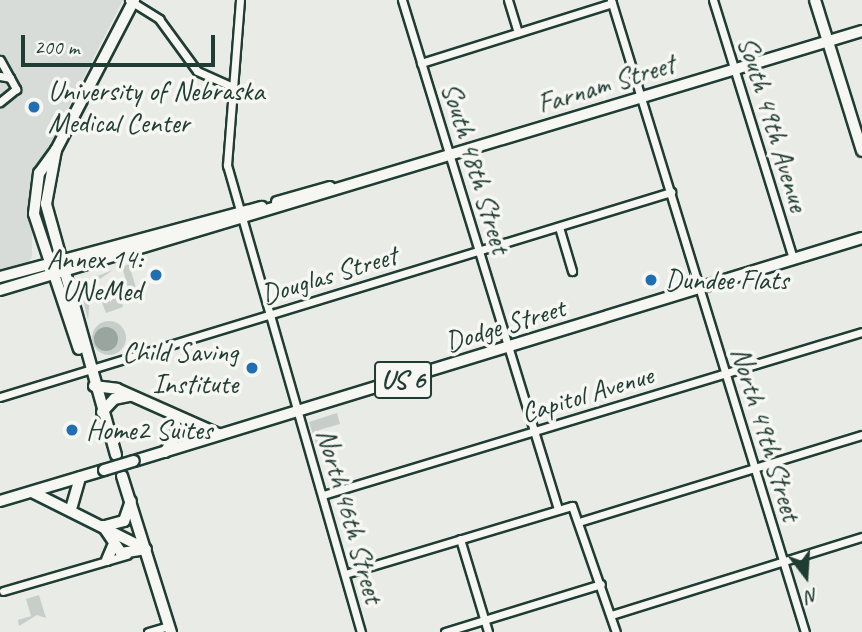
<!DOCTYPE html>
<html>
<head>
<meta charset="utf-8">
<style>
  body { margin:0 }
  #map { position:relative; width:862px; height:632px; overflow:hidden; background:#e9ebe7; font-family:Caveat,sans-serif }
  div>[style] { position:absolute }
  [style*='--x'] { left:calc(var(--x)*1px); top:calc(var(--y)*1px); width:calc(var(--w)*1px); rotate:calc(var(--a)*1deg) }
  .built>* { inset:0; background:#d8dcd8 }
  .green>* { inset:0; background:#c7cec9 }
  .round { border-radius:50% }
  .water>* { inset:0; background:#99a6a0 }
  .roads { filter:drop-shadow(2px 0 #1f3d34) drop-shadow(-2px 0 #1f3d34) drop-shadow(0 2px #1f3d34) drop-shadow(0 -2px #1f3d34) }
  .minor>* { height:7px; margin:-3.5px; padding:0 3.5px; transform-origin:3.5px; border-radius:3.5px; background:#f6f6f2 }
  .major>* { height:10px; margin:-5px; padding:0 5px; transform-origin:5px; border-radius:5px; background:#f6f6f2 }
  .highway>* { height:10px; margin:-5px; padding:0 5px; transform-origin:5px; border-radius:5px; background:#f6f6f2 }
  .bridges { filter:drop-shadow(2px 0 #1f3d34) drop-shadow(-2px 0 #1f3d34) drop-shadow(0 2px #1f3d34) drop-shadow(0 -2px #1f3d34) }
  .highway-bridge>* { height:10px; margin:-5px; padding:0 5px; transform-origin:5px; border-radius:5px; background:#f6f6f2 }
  .dots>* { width:19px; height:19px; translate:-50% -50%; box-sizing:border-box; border:4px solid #f6f6f2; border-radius:50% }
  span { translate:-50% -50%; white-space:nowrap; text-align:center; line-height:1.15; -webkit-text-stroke:7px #f6f6f2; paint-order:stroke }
  .shield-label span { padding:2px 5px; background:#f6f6f2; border:2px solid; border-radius:5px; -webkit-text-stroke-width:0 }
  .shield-label { font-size:26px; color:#1f3d34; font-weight:700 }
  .street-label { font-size:28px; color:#1f3d34 }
  .poi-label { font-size:28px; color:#1f3d34 }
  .left { translate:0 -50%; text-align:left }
  .right { translate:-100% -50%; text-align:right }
  .north { position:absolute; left:771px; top:541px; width:70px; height:70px; -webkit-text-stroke:5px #f6f6f2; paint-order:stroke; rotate:163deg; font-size:19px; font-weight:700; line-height:28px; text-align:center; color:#1f3d34 }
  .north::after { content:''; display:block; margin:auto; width:24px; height:32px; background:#1f3d34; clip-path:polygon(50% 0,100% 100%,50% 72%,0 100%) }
  .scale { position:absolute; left:21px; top:35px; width:194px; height:32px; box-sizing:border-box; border:4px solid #1f3d34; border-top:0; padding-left:9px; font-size:21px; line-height:24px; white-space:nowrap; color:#1f3d34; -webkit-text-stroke:5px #f6f6f2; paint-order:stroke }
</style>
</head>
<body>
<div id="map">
  <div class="built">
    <div style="clip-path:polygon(0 0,123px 0,32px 179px,32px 256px,27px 265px,0 276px)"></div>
  </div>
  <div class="green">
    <div style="clip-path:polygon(140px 259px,142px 264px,130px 268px,139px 298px,132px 301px,122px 267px)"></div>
    <div style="clip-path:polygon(113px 270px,91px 285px,88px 320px,79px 283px)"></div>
    <div style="clip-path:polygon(117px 284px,123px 307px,106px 313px,99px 295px)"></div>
    <div class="round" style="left:92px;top:321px;width:34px;height:34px"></div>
    <div style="clip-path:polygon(337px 413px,340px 424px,319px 430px,317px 447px,309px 422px)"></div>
    <div style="clip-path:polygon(39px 595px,46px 618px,37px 615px,19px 626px,18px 620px,31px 616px,26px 599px)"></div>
  </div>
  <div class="water">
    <div class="round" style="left:94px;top:327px;width:24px;height:24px"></div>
  </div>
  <div class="roads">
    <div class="minor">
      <div style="--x:129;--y:0;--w:36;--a:32"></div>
      <div style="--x:159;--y:19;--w:64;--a:53.8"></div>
      <div style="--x:197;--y:71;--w:36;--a:24"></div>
      <div style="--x:240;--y:0;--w:166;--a:94.5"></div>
      <div style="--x:227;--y:165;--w:486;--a:74"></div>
      <div style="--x:402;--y:0;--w:532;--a:72.96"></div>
      <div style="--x:508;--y:0;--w:34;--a:73"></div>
      <div style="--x:611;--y:0;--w:661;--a:72.94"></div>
      <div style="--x:713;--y:0;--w:271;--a:72.8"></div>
      <div style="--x:0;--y:60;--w:21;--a:61"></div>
      <div style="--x:421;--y:63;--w:200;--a:-17.4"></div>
      <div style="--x:0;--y:76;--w:10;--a:11"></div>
      <div style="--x:10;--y:78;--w:13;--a:61"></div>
      <div style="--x:16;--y:89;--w:21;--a:141"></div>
      <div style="--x:559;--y:227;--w:46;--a:73.5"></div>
      <div style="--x:0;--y:397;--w:702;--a:-16.99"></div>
      <div style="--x:323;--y:495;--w:563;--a:-16.83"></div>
      <div style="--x:582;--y:521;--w:293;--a:-17.1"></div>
      <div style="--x:460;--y:539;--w:97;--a:73.2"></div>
      <div style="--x:345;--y:574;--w:237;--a:-16.7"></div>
      <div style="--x:572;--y:506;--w:133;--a:70.8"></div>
      <div style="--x:3;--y:591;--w:129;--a:-16.2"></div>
      <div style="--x:611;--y:615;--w:263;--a:-17.3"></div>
      <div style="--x:148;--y:632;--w:22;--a:-16"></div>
      <div style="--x:445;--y:632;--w:163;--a:-17.1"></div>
    </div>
    <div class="major">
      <div style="--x:815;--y:0;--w:158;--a:72.7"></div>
      <div style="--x:56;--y:150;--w:29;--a:126"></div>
      <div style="--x:39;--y:173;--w:41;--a:97"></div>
      <div style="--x:34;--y:214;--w:142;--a:71.6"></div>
      <div style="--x:277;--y:202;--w:55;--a:-15.8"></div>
      <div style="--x:0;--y:277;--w:271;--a:-15"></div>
      <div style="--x:0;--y:290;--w:900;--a:-16.72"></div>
      <div style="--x:116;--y:455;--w:261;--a:-105.6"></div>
      <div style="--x:46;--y:204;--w:55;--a:-79.5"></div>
      <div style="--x:56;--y:150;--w:169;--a:-62.5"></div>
      <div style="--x:122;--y:476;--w:164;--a:72.6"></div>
    </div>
    <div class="highway">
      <div style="--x:94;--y:386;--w:23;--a:7"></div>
      <div style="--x:117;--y:389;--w:111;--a:24"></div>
      <div style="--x:102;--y:412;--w:18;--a:-47"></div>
      <div style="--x:114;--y:399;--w:16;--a:-11"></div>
      <div style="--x:165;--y:452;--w:23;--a:-56"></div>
      <div style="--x:178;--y:433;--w:19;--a:-108"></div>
      <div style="--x:134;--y:461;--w:761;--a:-17.03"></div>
      <div style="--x:32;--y:492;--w:127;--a:26.6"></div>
      <div style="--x:0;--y:501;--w:109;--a:-16.6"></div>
      <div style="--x:71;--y:509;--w:33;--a:-74"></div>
      <div style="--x:103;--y:526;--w:32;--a:56"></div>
      <div style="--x:121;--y:553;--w:25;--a:-9"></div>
      <div style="--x:105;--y:526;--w:20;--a:-15"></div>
      <div style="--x:124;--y:521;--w:21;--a:-71"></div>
      <div style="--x:107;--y:560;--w:15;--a:-67"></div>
    </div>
  </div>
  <div class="bridges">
    <div class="highway-bridge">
      <div style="--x:104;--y:470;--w:31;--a:-17"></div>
    </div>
  </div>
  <div class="dots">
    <div style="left:34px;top:107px;background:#1f6fb2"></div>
    <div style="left:156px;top:275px;background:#1f6fb2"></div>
    <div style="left:651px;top:280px;background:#1f6fb2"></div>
    <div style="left:252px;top:368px;background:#1f6fb2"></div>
    <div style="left:72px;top:430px;background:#1f6fb2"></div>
  </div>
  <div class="shield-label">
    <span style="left:403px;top:380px">US 6</span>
  </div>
  <div class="street-label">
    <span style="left:606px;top:84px;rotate:-17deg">Farnam Street</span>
    <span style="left:773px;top:124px;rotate:73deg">South 49th Avenue</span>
    <span style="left:476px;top:168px;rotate:73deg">South 48th Street</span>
    <span style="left:329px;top:275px;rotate:-17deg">Douglas Street</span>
    <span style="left:505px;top:325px;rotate:-17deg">Dodge Street</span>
    <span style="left:587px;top:394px;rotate:-17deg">Capitol Avenue</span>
    <span style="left:766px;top:434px;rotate:73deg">North 49th Street</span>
    <span style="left:350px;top:516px;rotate:74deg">North 46th Street</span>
  </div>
  <div class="poi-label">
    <span class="left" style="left:48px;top:107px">University of Nebraska<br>Medical Center</span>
    <span class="right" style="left:142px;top:275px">Annex 14:<br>UNeMed</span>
    <span class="left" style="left:665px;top:280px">Dundee Flats</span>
    <span class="right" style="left:238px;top:368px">Child Saving<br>Institute</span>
    <span class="left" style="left:86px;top:430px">Home2 Suites</span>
  </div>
  <div class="north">N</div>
  <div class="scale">200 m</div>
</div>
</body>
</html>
